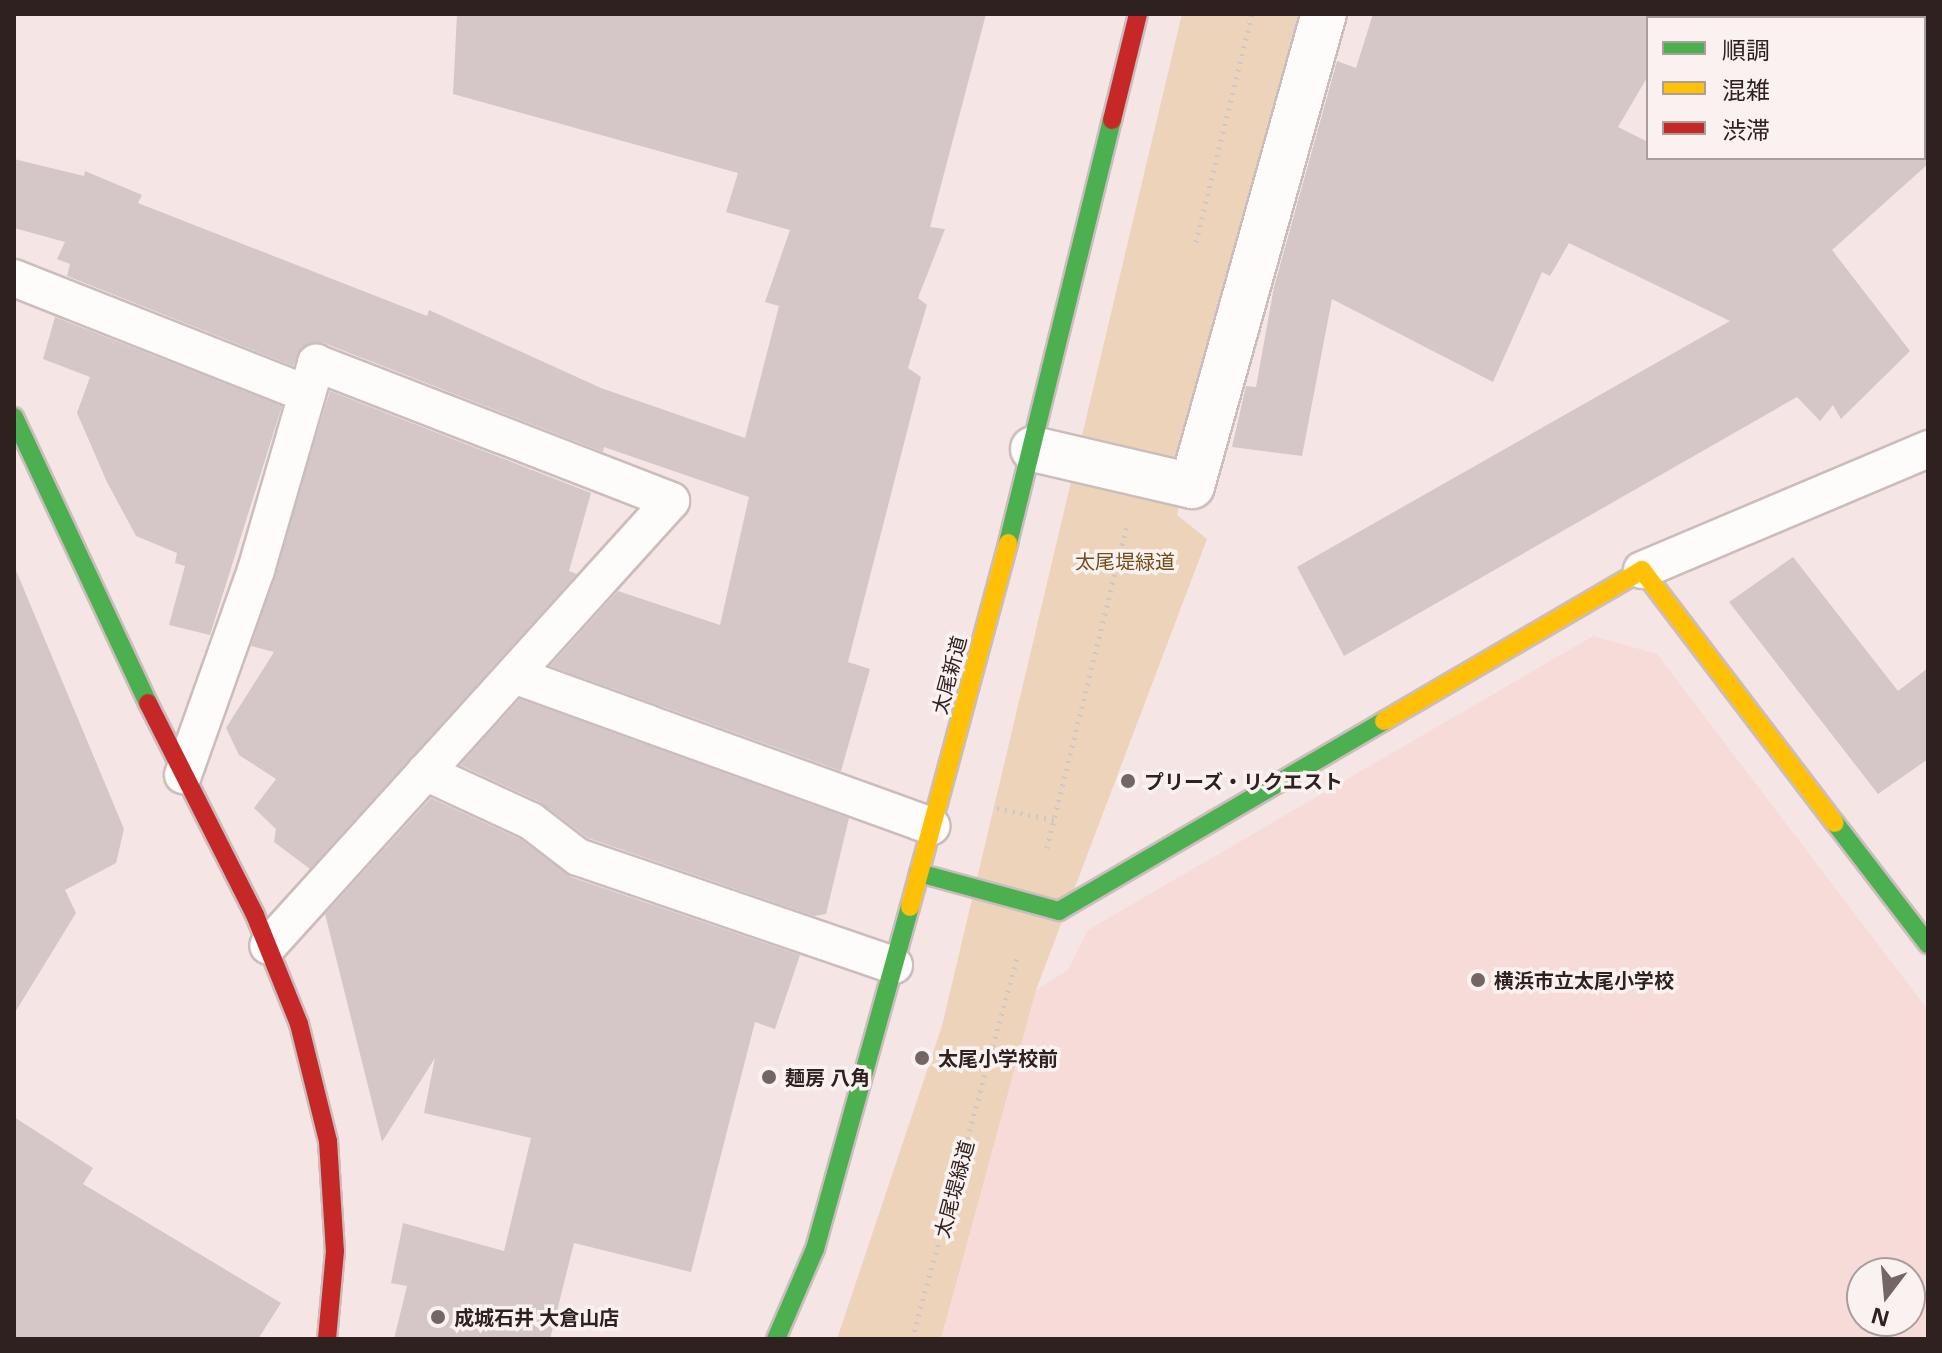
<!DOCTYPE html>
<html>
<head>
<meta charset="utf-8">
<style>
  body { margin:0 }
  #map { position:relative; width:1942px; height:1353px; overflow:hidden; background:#f5e5e4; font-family:"Noto Sans","Noto Sans JP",sans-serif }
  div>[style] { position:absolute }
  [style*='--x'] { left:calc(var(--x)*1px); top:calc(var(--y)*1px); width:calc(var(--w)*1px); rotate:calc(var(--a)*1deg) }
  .built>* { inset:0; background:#f7dbd9 }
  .green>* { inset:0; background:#ecd3ba }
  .building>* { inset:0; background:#d5c7c8 }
  .path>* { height:5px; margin-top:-2.5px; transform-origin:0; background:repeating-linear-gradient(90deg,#cdc8c7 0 2px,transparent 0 8px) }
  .roads { filter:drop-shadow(2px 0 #cbbdbc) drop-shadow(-2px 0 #cbbdbc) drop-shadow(0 2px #cbbdbc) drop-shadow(0 -2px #cbbdbc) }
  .lane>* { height:36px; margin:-18px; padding:0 18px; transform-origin:18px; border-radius:18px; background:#fefbfb }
  .street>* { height:44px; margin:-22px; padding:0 22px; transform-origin:22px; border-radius:22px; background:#fefbfb }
  .fast>* { height:18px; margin:-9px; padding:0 9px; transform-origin:9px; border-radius:9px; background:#4caf50 }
  .slow>* { height:18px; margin:-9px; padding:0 9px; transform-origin:9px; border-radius:9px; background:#ffc107 }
  .jam>* { height:18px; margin:-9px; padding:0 9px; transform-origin:9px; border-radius:9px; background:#c62828 }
  .dots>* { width:22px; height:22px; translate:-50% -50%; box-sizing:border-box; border:4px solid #faf2f1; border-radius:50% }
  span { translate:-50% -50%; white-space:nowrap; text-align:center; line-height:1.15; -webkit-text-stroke:7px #faf2f1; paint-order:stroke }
  .park-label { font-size:20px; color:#714f1a }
  .street-label { font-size:20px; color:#2f2120 }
  .poi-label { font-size:20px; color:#2f2120; font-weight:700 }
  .left { translate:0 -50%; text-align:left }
  .frame { position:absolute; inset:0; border:16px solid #2f2120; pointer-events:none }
  .legend { position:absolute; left:1646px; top:16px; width:280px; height:144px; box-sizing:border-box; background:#faf2f1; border:2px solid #a99e9d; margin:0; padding:10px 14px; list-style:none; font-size:24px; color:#2f2120 }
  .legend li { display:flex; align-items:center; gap:16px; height:40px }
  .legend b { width:40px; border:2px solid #a99e9d }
  .north { position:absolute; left:1846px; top:1257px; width:80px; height:80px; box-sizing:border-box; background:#faf2f1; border:2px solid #a99e9d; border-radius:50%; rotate:196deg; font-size:22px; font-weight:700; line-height:32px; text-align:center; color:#2f2120 }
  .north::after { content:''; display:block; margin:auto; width:28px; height:36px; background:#746665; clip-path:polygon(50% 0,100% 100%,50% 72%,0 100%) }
</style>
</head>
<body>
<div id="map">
  <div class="built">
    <div style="clip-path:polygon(evenodd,1593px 636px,1657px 654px,1928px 1010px,1928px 1339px,941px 1339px,1036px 990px,1068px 970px,1088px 930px,1593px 636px,1862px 1273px,1910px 1273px,1910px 1321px,1862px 1321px,1862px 1273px)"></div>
  </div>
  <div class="green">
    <div style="clip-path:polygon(1182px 14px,1306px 14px,1177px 515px,1207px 539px,1036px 990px,941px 1339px,837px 1339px,942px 1026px)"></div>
  </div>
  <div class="building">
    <div style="clip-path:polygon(457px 14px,986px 14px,930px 227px,945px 229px,918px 298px,927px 305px,908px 368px,921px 377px,848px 662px,870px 669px,841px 771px,550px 666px,618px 591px,720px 625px,749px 497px,604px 447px,603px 452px,324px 343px,303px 347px,293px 366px,67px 276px,70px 264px,57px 259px,65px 242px,14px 228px,14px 159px,84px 176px,85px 171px,142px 195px,138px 203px,427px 316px,429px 310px,601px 388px,745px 438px,779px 306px,765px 302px,790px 230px,726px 212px,738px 173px,453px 94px)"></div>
    <div style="clip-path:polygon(1373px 14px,1648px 14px,1648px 76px,1618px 127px,1648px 142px,1648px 158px,1928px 158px,1928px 164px,1832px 250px,1910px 351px,1841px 419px,1833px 405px,1820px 421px,1797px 397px,1344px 656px,1297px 567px,1730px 321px,1569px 243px,1550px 276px,1542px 272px,1493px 382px,1332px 299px,1302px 456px,1232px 447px,1246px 386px,1256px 387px,1274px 287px,1337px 61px,1356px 68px)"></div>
    <div style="clip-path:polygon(55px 317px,282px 406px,210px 635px,169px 625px,185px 566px,175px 563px,177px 553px,136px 536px,107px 482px,77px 413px,90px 377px,43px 359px)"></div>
    <div style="clip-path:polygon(330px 391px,591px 493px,569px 571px,577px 574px,310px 869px,274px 842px,276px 829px,254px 808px,276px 779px,239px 755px,226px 728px,274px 652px,251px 646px)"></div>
    <div style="clip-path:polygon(1793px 557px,1898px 691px,1928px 668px,1928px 759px,1878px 794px,1729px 602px)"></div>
    <div style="clip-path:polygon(15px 568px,124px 829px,116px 863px,65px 890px,76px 913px,14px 1014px)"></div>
    <div style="clip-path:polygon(520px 699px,849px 818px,826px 914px,814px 916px,588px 838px,540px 802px,460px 765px)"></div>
    <div style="clip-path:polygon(431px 798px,520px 839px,571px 877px,800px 955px,775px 1029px,755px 1022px,691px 1272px,574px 1243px,550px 1339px,394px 1339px,407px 1286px,391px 1283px,403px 1223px,504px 1251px,531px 1138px,424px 1113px,435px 1058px,382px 1142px,325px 914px)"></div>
    <div style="clip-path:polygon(14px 1117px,93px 1168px,83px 1184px,281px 1303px,258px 1339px,14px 1339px)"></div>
  </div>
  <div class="path">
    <div style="--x:1196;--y:242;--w:235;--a:-76.2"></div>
    <div style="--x:997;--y:808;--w:59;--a:11.7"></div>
    <div style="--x:1047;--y:848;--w:330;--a:-76.1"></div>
    <div style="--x:912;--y:1339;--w:395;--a:-74.6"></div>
  </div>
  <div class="roads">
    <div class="lane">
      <div style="--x:1872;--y:18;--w:6;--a:-45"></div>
      <div style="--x:14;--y:278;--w:315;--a:21.6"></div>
      <div style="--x:1642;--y:570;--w:311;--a:-22.9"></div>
      <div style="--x:514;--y:675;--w:444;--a:19.9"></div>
      <div style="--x:425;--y:772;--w:117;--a:24.8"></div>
      <div style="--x:531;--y:821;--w:59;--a:37.5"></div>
      <div style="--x:578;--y:857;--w:334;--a:18.9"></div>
      <div style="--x:183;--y:775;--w:218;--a:-70.4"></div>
      <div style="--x:256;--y:570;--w:216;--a:-73.8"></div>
      <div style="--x:316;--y:363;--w:381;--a:21.2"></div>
      <div style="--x:671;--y:501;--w:600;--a:132.16"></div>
    </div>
    <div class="street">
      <div style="--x:1033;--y:449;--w:163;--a:13.1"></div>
      <div style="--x:1192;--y:486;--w:490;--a:-74.4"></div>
    </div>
    <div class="fast">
      <div style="--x:14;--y:417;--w:316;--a:64.9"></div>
      <div style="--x:1008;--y:543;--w:436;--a:-76.2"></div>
      <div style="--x:1835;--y:823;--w:153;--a:52.5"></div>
      <div style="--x:919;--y:873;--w:145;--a:15.2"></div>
      <div style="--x:1059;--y:911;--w:376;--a:-30.3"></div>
      <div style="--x:776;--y:1339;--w:98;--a:-66.6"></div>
      <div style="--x:815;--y:1249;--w:355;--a:-74.5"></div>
    </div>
    <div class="slow">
      <div style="--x:1384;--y:721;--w:299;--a:-30.3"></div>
      <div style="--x:1642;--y:570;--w:318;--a:52.7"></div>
      <div style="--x:910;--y:907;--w:377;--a:-74.9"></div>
    </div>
    <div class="jam">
      <div style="--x:1112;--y:120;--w:109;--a:-76.2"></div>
      <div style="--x:148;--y:703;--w:237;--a:63.2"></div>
      <div style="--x:255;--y:915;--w:118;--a:68"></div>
      <div style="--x:299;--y:1024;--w:121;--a:76.1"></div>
      <div style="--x:328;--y:1141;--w:110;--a:86.4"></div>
      <div style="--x:335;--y:1251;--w:88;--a:95.2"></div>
    </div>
  </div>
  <div class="dots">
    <div style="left:1128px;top:781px;background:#746665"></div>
    <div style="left:1478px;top:980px;background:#746665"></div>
    <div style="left:922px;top:1058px;background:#746665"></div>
    <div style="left:769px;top:1077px;background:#746665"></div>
    <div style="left:438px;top:1317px;background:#746665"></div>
  </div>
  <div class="park-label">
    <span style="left:1125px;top:561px">太尾堤緑道</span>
  </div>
  <div class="street-label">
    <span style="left:949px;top:675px;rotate:-75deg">太尾新道</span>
    <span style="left:954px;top:1189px;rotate:-75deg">太尾堤緑道</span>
  </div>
  <div class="poi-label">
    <span class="left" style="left:1144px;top:781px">プリーズ・リクエスト</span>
    <span class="left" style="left:1494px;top:980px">横浜市立太尾小学校</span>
    <span class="left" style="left:938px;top:1058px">太尾小学校前</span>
    <span class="left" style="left:785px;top:1077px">麺房 八角</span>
    <span class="left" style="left:454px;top:1317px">成城石井 大倉山店</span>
  </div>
  <div class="frame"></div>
  <ul class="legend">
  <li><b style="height:10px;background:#4caf50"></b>順調</li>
  <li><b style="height:10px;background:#ffc107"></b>混雑</li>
  <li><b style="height:10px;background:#c62828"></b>渋滞</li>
  </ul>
  <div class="north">N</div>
</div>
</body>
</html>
